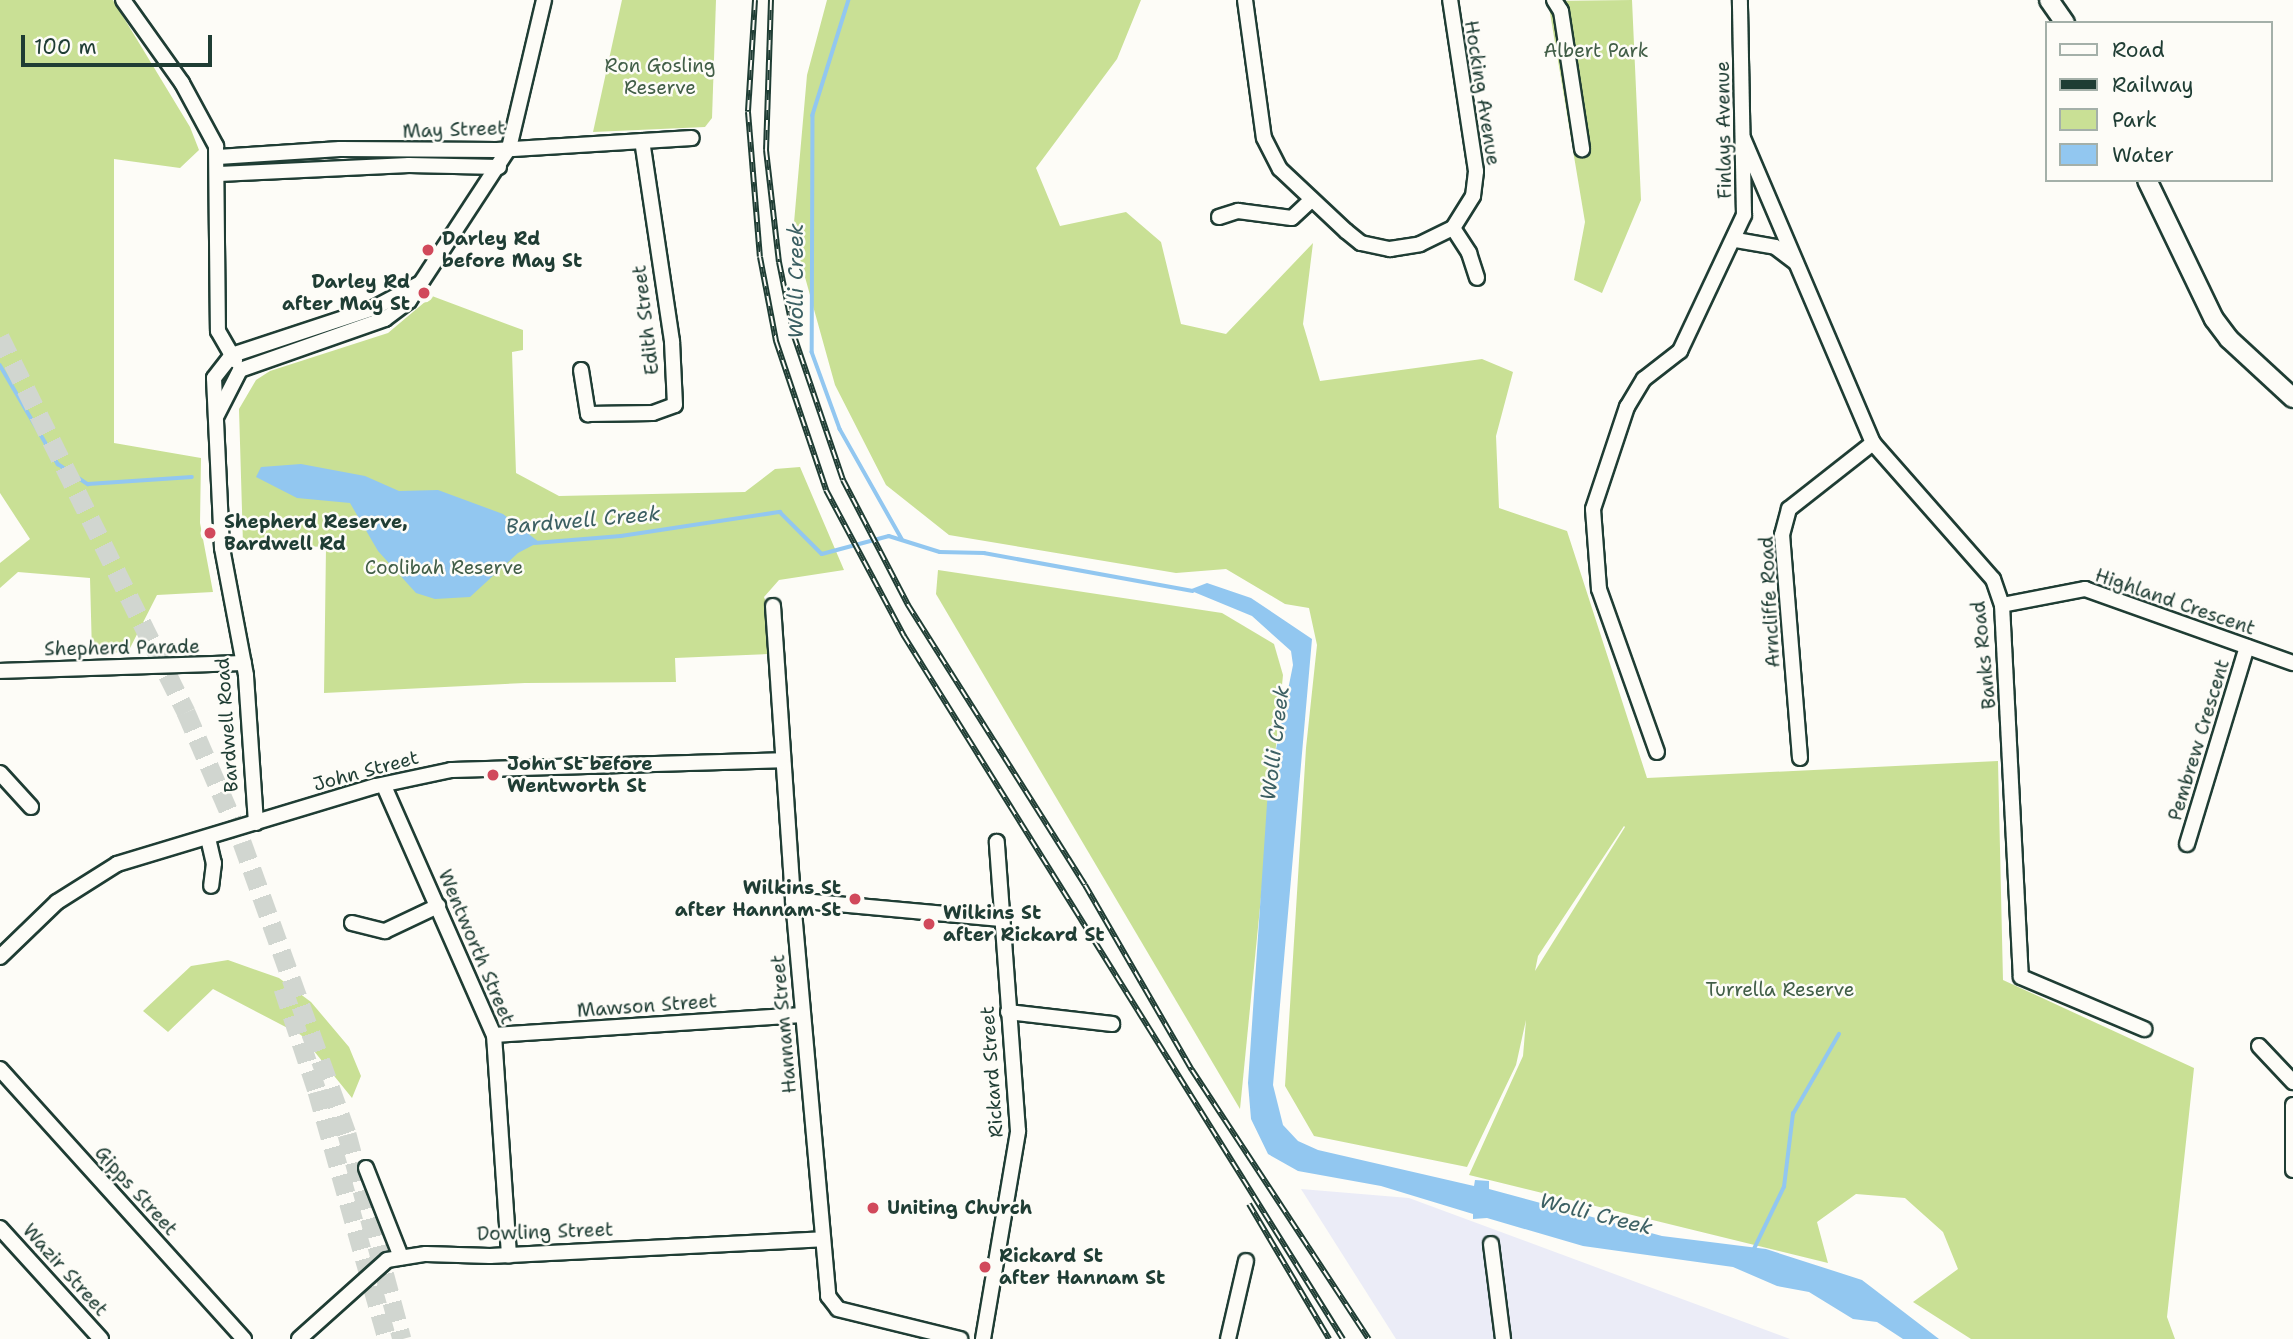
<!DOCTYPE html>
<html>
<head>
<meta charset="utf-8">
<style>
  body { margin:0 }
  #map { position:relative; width:2293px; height:1339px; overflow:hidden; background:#fdfcf7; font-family:"Shantell Sans",sans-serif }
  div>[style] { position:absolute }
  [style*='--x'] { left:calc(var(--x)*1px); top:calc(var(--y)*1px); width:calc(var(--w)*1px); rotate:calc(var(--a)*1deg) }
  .built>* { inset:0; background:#ebecf7 }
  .green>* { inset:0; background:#c9e095 }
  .water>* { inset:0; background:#92c7f0 }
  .stream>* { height:3.5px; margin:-1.75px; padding:0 1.75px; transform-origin:1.75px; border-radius:1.75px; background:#92c7f0 }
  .highway-tunnel>* { height:19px; margin-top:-9.5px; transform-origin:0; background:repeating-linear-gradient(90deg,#d1d6d0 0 19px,transparent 0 29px) }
  .roads { filter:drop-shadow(2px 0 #1f3d34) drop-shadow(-2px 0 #1f3d34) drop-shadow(0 2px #1f3d34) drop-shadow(0 -2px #1f3d34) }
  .minor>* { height:14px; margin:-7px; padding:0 7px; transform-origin:7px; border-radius:7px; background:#fdfcf7 }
  .major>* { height:18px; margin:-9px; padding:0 9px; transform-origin:9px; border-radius:9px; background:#fdfcf7 }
  .rail>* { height:6px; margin-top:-3px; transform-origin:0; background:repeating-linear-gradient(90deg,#fdfcf7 0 10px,#1f3d34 0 20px); box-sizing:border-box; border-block:2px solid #1f3d34 }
  .dots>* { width:19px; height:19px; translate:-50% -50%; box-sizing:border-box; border:4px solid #fdfcf7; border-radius:50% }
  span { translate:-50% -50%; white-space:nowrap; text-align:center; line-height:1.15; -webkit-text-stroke:5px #fdfcf7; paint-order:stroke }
  .park-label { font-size:19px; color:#415e47 }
  .street-label { font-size:19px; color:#1f3d34 }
  .poi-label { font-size:19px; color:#1f3d34; font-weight:700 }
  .left { translate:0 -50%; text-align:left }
  .right { translate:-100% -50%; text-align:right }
  .water-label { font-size:21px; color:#3c6063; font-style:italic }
  .legend { position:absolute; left:2045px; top:21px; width:228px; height:161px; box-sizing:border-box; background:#fdfcf7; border:2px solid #a4b0a9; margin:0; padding:9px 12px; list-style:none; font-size:21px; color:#1f3d34 }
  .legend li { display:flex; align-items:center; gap:14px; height:35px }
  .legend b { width:35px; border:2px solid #a4b0a9 }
  .scale { position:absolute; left:21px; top:35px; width:191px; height:32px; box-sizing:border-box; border:4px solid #1f3d34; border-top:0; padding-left:9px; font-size:21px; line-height:24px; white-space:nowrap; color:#1f3d34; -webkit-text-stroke:5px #fdfcf7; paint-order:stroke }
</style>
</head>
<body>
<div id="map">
  <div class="built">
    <div style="clip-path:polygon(1301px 1189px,1409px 1198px,1790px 1339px,1396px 1339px)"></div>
  </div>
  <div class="green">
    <div style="clip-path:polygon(0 0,113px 0,190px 127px,199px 150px,180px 168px,114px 159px,114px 443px,201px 458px,200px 523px,213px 592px,157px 595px,128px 652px,92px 653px,90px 578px,18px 572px,0 588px,0 563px,30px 539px,0 493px)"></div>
    <div style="clip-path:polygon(622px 0,716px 0,712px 118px,705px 127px,593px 132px)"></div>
    <div style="clip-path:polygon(evenodd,827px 0,1141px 0,1117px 59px,1036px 168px,1060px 226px,1126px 212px,1161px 242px,1181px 324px,1226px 334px,1313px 243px,1303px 324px,1320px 381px,1482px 359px,1513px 372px,1496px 436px,1499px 508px,1567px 531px,1647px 778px,1998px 761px,2003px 980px,2194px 1068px,2167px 1317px,2175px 1339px,1971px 1339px,1913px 1302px,1958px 1269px,1943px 1232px,1905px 1198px,1856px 1194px,1817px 1222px,1828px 1263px,1469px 1175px,1523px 1056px,1526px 1020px,1516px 1065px,1467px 1167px,1314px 1136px,1285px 1086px,1306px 748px,1317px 645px,1309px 608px,1285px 604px,1226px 569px,1176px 573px,949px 535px,886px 485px,835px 385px,793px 234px,807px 75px,827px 0,1624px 826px,1625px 827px,1535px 971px,1538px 956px,1624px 826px)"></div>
    <div style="clip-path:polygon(1632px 0,1641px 200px,1602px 293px,1574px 280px,1585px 222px,1548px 1px)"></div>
    <div style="clip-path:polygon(432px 296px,523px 330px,523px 350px,512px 352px,516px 473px,559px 496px,745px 492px,775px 469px,800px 467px,844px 570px,779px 580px,764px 597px,771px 616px,769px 654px,675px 658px,676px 682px,525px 683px,324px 693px,326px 547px,243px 544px,239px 409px,256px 380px,270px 371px,388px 333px)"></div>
    <div style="clip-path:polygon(938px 570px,1222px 613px,1274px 644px,1283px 675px,1240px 1109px,936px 594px)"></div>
    <div style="clip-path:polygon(228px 960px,279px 978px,311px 1002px,349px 1047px,361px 1076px,352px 1098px,301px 1035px,213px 989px,168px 1032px,143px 1011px,191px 966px)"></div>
  </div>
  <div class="water">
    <div style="clip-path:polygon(301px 464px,365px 476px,399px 491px,438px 490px,503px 514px,539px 542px,518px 553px,470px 597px,435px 599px,416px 593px,378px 551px,350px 503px,297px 498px,256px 477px,261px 467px)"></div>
    <div style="clip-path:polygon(1207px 583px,1251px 598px,1312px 639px,1273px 1085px,1283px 1125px,1298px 1141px,1318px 1150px,1474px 1186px,1475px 1180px,1489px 1181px,1489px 1189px,1662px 1236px,1766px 1249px,1862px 1280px,1939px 1339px,1903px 1339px,1877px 1322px,1853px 1319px,1809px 1292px,1777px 1286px,1733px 1267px,1583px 1246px,1487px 1218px,1473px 1219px,1473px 1214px,1381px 1186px,1298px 1171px,1268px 1154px,1251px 1119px,1248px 1083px,1268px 789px,1293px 665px,1291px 651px,1252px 616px,1189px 590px)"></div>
  </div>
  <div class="stream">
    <div style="--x:849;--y:0;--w:121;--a:107.4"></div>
    <div style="--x:813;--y:115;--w:237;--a:90.2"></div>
    <div style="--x:812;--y:352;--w:82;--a:70"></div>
    <div style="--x:840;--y:429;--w:126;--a:60.6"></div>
    <div style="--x:0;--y:365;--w:115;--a:59.6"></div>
    <div style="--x:58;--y:464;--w:36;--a:34"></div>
    <div style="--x:88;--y:484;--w:104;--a:-3.9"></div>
    <div style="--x:535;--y:543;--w:86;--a:-4.7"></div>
    <div style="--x:621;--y:536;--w:161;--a:-8.6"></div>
    <div style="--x:780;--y:512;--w:59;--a:45"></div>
    <div style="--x:822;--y:554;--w:69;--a:-15"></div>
    <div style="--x:889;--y:536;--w:53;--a:17.4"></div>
    <div style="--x:940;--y:552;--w:44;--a:1.3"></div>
    <div style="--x:984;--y:553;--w:212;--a:10.3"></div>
    <div style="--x:1753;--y:1251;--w:71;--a:-64.2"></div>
    <div style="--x:1784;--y:1187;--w:74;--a:-83"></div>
    <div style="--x:1793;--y:1114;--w:92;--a:-60.1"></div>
  </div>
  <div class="highway-tunnel">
    <div style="--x:0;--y:337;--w:419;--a:63.6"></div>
    <div style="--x:186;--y:712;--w:142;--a:66.7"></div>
    <div style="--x:242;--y:842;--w:310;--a:70.2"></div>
    <div style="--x:347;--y:1134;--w:212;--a:75"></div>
    <div style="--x:283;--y:988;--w:108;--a:71.7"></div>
    <div style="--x:317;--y:1091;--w:258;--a:74.2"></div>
  </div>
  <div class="roads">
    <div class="minor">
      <div style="--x:123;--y:0;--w:102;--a:54.6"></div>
      <div style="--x:182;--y:83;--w:72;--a:61.6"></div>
      <div style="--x:216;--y:146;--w:185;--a:89.4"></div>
      <div style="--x:218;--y:331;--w:34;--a:60"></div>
      <div style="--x:1245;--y:0;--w:139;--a:82.2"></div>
      <div style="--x:1264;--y:138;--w:35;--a:63"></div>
      <div style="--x:1280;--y:169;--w:91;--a:43.2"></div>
      <div style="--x:1346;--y:231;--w:19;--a:39"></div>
      <div style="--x:1361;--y:243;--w:30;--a:12"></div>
      <div style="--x:1390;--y:249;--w:30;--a:-9"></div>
      <div style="--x:1420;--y:244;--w:37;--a:-26"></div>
      <div style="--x:1453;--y:228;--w:38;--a:-58"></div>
      <div style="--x:1473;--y:196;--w:25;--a:-83"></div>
      <div style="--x:1476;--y:171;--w:173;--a:-98.6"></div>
      <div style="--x:1554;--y:0;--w:13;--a:58"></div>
      <div style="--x:1561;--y:11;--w:140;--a:81.3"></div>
      <div style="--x:1743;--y:138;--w:332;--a:66.9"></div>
      <div style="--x:1873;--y:443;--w:181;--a:48.6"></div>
      <div style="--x:1993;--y:579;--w:28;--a:71"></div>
      <div style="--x:2002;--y:605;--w:372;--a:87.1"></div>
      <div style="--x:2021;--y:977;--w:134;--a:22.9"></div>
      <div style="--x:218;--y:157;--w:122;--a:-3.8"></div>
      <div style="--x:340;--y:149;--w:157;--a:0.4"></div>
      <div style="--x:497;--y:150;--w:195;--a:-3.5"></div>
      <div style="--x:219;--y:174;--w:190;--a:-2.7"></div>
      <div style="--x:409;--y:165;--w:90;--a:1.3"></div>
      <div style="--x:1219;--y:217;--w:20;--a:-18"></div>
      <div style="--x:1238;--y:211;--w:54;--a:7.4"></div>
      <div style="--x:1292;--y:218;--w:25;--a:-43"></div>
      <div style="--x:1453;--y:228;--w:30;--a:57"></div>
      <div style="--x:1469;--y:253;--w:26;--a:72"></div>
      <div style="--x:1736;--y:240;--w:40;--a:10"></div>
      <div style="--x:1775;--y:247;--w:26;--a:37"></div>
      <div style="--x:581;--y:370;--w:45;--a:81"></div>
      <div style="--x:588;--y:414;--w:65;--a:-0.9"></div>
      <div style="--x:653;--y:413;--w:23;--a:-20"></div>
      <div style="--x:675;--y:405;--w:64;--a:-92.7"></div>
      <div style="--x:672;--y:341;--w:202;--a:-98.5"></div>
      <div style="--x:217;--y:415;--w:51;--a:-62.9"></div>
      <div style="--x:240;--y:370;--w:154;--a:-19.4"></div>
      <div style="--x:385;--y:319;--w:30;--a:-37"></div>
      <div style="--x:409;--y:301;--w:183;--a:-56.8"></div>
      <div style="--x:509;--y:148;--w:152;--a:-76.7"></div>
      <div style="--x:2002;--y:605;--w:85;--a:-10.9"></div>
      <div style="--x:2085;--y:589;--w:221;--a:19.6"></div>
      <div style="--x:773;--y:606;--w:295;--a:86.1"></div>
      <div style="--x:793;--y:900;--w:398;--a:84.9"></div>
      <div style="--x:828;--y:1296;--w:16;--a:52"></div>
      <div style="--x:838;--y:1309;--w:126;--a:13.8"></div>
      <div style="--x:0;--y:671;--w:244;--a:-1.9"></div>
      <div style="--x:1657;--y:752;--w:173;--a:-109.6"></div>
      <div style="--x:1599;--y:589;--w:80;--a:-94.3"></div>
      <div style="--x:1593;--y:509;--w:108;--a:-71.6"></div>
      <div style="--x:1627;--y:407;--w:33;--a:-59"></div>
      <div style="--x:1644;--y:379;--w:46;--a:-37.9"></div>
      <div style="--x:1680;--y:351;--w:150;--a:-64.8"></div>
      <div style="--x:1744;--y:215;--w:215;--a:-91.1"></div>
      <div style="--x:1800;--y:758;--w:224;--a:-94.6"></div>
      <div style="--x:1782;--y:535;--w:27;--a:-75"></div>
      <div style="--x:1789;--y:509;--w:107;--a:-38.2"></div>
      <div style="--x:0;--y:773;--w:46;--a:47.6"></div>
      <div style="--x:384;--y:786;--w:272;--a:66.2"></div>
      <div style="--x:494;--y:1035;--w:221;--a:86.1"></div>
      <div style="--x:256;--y:823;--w:148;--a:-93.9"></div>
      <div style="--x:246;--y:675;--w:129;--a:-100.7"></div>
      <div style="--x:222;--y:548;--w:170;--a:-92.7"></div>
      <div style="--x:214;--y:378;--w:29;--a:-52"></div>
      <div style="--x:232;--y:355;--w:150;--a:-18.3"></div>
      <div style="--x:374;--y:308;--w:51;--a:-28.1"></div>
      <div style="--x:208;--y:838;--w:26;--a:77"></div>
      <div style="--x:214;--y:863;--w:23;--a:97"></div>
      <div style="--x:2187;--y:844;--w:206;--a:-73.1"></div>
      <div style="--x:793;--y:900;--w:210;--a:5.2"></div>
      <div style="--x:352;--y:923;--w:34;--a:14"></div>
      <div style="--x:385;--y:931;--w:59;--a:-25.3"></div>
      <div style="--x:0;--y:957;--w:79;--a:-44"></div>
      <div style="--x:57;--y:902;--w:71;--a:-32.3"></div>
      <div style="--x:117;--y:864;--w:270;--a:-16.8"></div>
      <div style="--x:376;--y:786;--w:77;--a:-12"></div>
      <div style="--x:451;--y:770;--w:332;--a:-1.7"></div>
      <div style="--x:1008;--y:1012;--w:105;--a:6.6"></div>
      <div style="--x:494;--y:1035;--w:309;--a:-3.7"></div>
      <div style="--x:2259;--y:1046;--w:50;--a:46.6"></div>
      <div style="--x:0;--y:1069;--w:364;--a:47.9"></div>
      <div style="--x:2293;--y:1105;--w:65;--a:90"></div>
      <div style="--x:366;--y:1168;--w:96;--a:68.5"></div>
      <div style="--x:0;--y:1228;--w:150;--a:47.7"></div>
      <div style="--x:1491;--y:1244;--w:96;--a:82.8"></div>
      <div style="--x:299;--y:1339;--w:118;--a:-41.9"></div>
      <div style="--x:387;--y:1260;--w:39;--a:-9"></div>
      <div style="--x:426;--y:1254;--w:64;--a:1.8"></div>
      <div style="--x:490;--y:1256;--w:333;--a:-2.9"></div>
      <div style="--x:983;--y:1339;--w:211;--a:-80.4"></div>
      <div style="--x:1018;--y:1131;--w:290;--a:-94.2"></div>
      <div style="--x:1228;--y:1339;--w:80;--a:-77"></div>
    </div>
    <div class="major">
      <div style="--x:2049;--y:0;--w:28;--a:55"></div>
      <div style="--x:2147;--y:180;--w:154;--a:64.3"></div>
      <div style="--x:2214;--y:319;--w:25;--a:53"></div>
      <div style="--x:2229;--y:339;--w:87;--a:42.7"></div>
    </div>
  </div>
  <div class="rail">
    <div style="--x:755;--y:0;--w:112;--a:93.6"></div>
    <div style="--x:748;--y:112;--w:145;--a:85.3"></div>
    <div style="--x:760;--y:257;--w:86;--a:79.2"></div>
    <div style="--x:776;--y:341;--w:157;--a:71.4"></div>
    <div style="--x:826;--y:490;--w:166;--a:61.9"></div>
    <div style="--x:904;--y:636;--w:829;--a:58.02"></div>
    <div style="--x:771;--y:0;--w:150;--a:91.9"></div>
    <div style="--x:766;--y:150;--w:113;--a:83.4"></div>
    <div style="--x:779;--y:262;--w:76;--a:78.5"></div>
    <div style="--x:794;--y:336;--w:152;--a:71.2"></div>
    <div style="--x:843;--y:480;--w:141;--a:62.5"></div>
    <div style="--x:908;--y:605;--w:331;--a:57.7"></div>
    <div style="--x:1085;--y:885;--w:214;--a:60"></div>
    <div style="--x:1192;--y:1070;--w:322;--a:56.7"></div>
    <div style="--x:1249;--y:1204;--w:157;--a:59.3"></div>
  </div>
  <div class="dots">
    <div style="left:428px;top:250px;background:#d1495b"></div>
    <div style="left:424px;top:293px;background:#d1495b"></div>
    <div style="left:210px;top:533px;background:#d1495b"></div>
    <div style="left:493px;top:775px;background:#d1495b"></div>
    <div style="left:855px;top:899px;background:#d1495b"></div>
    <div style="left:929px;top:924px;background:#d1495b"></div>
    <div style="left:873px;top:1208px;background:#d1495b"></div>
    <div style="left:985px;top:1267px;background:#d1495b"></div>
  </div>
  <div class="park-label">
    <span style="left:1596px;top:51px">Albert Park</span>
    <span style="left:660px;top:77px">Ron Gosling<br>Reserve</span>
    <span style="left:444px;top:568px">Coolibah Reserve</span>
    <span style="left:1780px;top:990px">Turrella Reserve</span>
  </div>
  <div class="street-label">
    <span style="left:1482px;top:93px;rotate:81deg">Hocking Avenue</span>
    <span style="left:454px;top:130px;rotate:-2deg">May Street</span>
    <span style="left:1724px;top:130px;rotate:-91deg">Finlays Avenue</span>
    <span style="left:646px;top:320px;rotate:-97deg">Edith Street</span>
    <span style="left:1770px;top:602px;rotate:-93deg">Arncliffe Road</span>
    <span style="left:2175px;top:602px;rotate:19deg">Highland Crescent</span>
    <span style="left:122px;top:648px;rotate:-1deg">Shepherd Parade</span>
    <span style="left:1984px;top:655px;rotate:-96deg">Banks Road</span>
    <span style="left:227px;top:725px;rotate:-94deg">Bardwell Road</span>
    <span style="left:2199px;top:740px;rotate:-73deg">Pembrew Crescent</span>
    <span style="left:366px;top:771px;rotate:-15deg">John Street</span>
    <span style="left:476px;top:947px;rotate:67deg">Wentworth Street</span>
    <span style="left:647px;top:1006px;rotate:-4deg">Mawson Street</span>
    <span style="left:784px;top:1024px;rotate:-95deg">Hannam Street</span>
    <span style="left:992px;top:1072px;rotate:-94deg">Rickard Street</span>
    <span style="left:136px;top:1191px;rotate:48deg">Gipps Street</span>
    <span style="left:545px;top:1232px;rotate:-2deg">Dowling Street</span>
    <span style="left:65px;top:1270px;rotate:48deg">Wazir Street</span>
  </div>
  <div class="poi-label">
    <span class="left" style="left:442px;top:250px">Darley Rd<br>before May St</span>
    <span class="right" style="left:410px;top:293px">Darley Rd<br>after May St</span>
    <span class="left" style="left:224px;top:533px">Shepherd Reserve,<br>Bardwell Rd</span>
    <span class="left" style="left:507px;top:775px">John St before<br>Wentworth St</span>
    <span class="right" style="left:841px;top:899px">Wilkins St<br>after Hannam St</span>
    <span class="left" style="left:943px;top:924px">Wilkins St<br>after Rickard St</span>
    <span class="left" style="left:887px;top:1208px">Uniting Church</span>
    <span class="left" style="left:999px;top:1267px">Rickard St<br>after Hannam St</span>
  </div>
  <div class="water-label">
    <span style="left:796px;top:281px;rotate:-90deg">Wolli Creek</span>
    <span style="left:583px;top:520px;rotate:-5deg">Bardwell Creek</span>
    <span style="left:1275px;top:743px;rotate:-83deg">Wolli Creek</span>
    <span style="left:1596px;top:1214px;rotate:14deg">Wolli Creek</span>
  </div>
  <ul class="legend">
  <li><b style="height:9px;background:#fdfcf7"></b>Road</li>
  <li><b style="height:9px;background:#1f3d34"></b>Railway</li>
  <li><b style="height:19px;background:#c9e095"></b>Park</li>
  <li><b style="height:19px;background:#92c7f0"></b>Water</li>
  </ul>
  <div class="scale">100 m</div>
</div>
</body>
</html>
